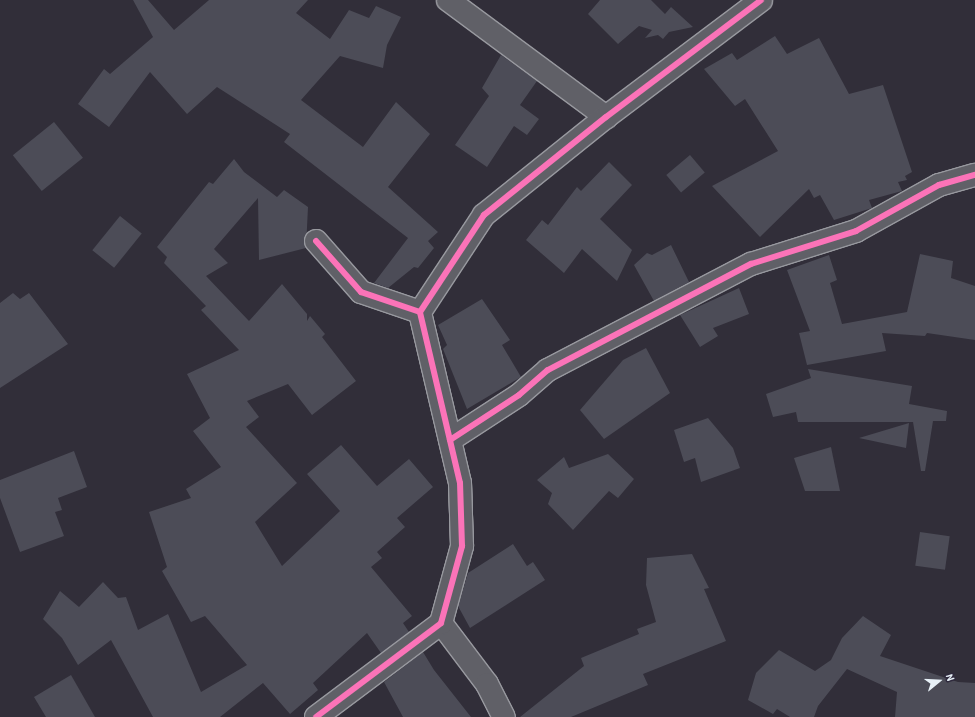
<!DOCTYPE html>
<html>
<head>
<meta charset="utf-8">
<style>
  body { margin:0 }
  #map { position:relative; width:975px; height:717px; overflow:hidden; background:#312e39; font-family:"Patrick Hand",sans-serif }
  div>[style] { position:absolute }
  [style*='--x'] { left:calc(var(--x)*1px); top:calc(var(--y)*1px); width:calc(var(--w)*1px); rotate:calc(var(--a)*1deg) }
  .building>* { inset:0; background:#4c4c57; transform-origin:0 0 }
  .roads { filter:drop-shadow(1px 0 #98999f) drop-shadow(-1px 0 #98999f) drop-shadow(0 1px #98999f) drop-shadow(0 -1px #98999f) }
  .street>* { height:22px; margin:-11px; padding:0 11px; transform-origin:11px; border-radius:11px; background:#606067 }
  .cycleway>* { height:6px; margin:-3px; padding:0 3px; transform-origin:3px; border-radius:3px; background:#fb73b8 }
  span { translate:-50% -50%; white-space:nowrap; text-align:center; line-height:1.15; -webkit-text-stroke:4px #2f2a3d; paint-order:stroke }
  .north { position:absolute; left:919px; top:661px; width:40px; height:40px; -webkit-text-stroke:3px #2f2a3d; paint-order:stroke; rotate:72deg; font-size:11px; font-weight:700; line-height:16px; text-align:center; color:#e8f1f8 }
  .north::after { content:''; display:block; margin:auto; width:14px; height:18px; background:#e8f1f8; clip-path:polygon(50% 0,100% 100%,50% 72%,0 100%) }
</style>
</head>
<body>
<div id="map">
  <div class="building">
    <div style="clip-path:polygon(133px 0,148px 0,174px 30px,209px 0,308px 0,296px 13px,330px 39px,349px 10px,369px 18px,376px 6px,401px 17px,387px 45px,383px 68px,340px 56px,301px 100px,363px 147px,396px 102px,430px 134px,388px 187px,438px 232px,428px 241px,434px 248px,418px 268px,414px 267px,388px 288px,374px 283px,408px 238px,284px 142px,290px 134px,217px 87px,187px 114px,150px 72px,109px 127px,78px 104px,104px 69px,110px 74px,153px 37px)"></div>
    <div style="clip-path:polygon(600px 0,651px 0,665px 14px,671px 7px,693px 27px,669px 32px,663px 39px,658px 35px,645px 38px,652px 30px,639px 26px,618px 44px,588px 14px)"></div>
    <div style="clip-path:polygon(775px 36px,787px 54px,819px 38px,849px 94px,883px 85px,912px 172px,905px 176px,907px 180px,898px 182px,902px 191px,869px 200px,872px 208px,834px 220px,820px 195px,814px 198px,809px 189px,760px 237px,712px 186px,778px 151px,745px 99px,735px 106px,704px 69px,732px 53px,737px 60px)"></div>
    <div style="clip-path:polygon(501px 55px,537px 81px,520px 105px,539px 119px,527px 135px,514px 126px,487px 167px,455px 145px,489px 96px,482px 88px)"></div>
    <div style="left:54px;top:122px;width:46px;height:53px;rotate:51deg"></div>
    <div style="left:690px;top:155px;width:23px;height:31px;rotate:50deg"></div>
    <div style="clip-path:polygon(234px 159px,244px 172px,277px 197px,284px 190px,308px 207px,306px 248px,259px 260px,258px 198px,214px 249px,228px 263px,206px 276px,249px 321px,282px 284px,307px 314px,307px 321px,310px 316px,325px 334px,322px 337px,356px 381px,312px 415px,288px 384px,247px 401px,259px 417px,246px 427px,297px 483px,255px 522px,282px 566px,340px 511px,307px 474px,341px 445px,377px 486px,409px 459px,433px 487px,397px 518px,405px 527px,377px 552px,382px 558px,371px 567px,412px 616px,403px 623px,409px 632px,381px 653px,367px 633px,313px 683px,318px 690px,290px 714px,263px 683px,220px 717px,153px 717px,111px 640px,78px 665px,62px 638px,43px 619px,60px 591px,79px 607px,103px 582px,118px 598px,126px 597px,138px 630px,168px 614px,201px 692px,247px 665px,205px 616px,191px 622px,162px 571px,167px 567px,149px 512px,191px 498px,186px 489px,221px 467px,193px 431px,210px 418px,187px 374px,239px 350px,201px 310px,206px 306px,164px 263px,167px 257px,157px 247px,209px 182px,213px 184px)"></div>
    <div style="clip-path:polygon(609px 162px,632px 185px,600px 219px,632px 250px,617px 281px,582px 249px,564px 273px,526px 240px,542px 220px,548px 225px,577px 187px,581px 191px)"></div>
    <div style="left:120px;top:216px;width:28px;height:44px;rotate:39deg"></div>
    <div style="clip-path:polygon(671px 245px,689px 282px,654px 301px,634px 265px,647px 253px,652px 255px)"></div>
    <div style="clip-path:polygon(920px 254px,953px 261px,951px 278px,975px 286px,975px 340px,927px 333px,925px 336px,882px 333px,886px 351px,807px 365px,799px 333px,810px 331px,787px 270px,829px 255px,837px 280px,830px 283px,842px 324px,907px 312px)"></div>
    <div style="clip-path:polygon(739px 288px,749px 314px,713px 328px,718px 336px,700px 347px,680px 315px)"></div>
    <div style="clip-path:polygon(13px 293px,20px 299px,29px 293px,68px 344px,0 388px,0 303px)"></div>
    <div style="clip-path:polygon(482px 299px,510px 340px,502px 345px,521px 377px,467px 409px,443px 349px,447px 345px,438px 325px)"></div>
    <div style="clip-path:polygon(646px 348px,670px 393px,604px 439px,580px 410px,623px 360px)"></div>
    <div style="clip-path:polygon(808px 369px,912px 386px,909px 404px,947px 411px,946px 421px,933px 421px,925px 471px,921px 471px,913px 422px,798px 422px,796px 412px,773px 417px,766px 394px,811px 378px)"></div>
    <div style="clip-path:polygon(708px 418px,733px 448px,740px 468px,701px 482px,695px 458px,684px 462px,674px 430px)"></div>
    <div style="clip-path:polygon(909px 423px,906px 448px,859px 438px)"></div>
    <div style="clip-path:polygon(831px 447px,840px 491px,805px 491px,794px 458px)"></div>
    <div style="clip-path:polygon(74px 451px,87px 487px,58px 498px,62px 510px,55px 512px,64px 536px,20px 552px,0 498px,0 480px)"></div>
    <div style="clip-path:polygon(608px 454px,634px 479px,618px 498px,609px 491px,573px 530px,548px 504px,552px 493px,537px 480px,564px 457px,569px 468px)"></div>
    <div style="left:920px;top:532px;width:30px;height:34px;rotate:8deg"></div>
    <div style="clip-path:polygon(513px 544px,527px 566px,533px 562px,545px 580px,470px 628px,458px 606px,468px 573px)"></div>
    <div style="clip-path:polygon(692px 554px,709px 588px,704px 589px,726px 641px,643px 674px,648px 685px,571px 717px,520px 717px,584px 666px,581px 658px,639px 634px,637px 629px,656px 622px,646px 585px,647px 558px)"></div>
    <div style="clip-path:polygon(863px 616px,891px 635px,880px 656px,958px 682px,975px 683px,975px 717px,895px 717px,897px 692px,847px 669px,818px 706px,814px 717px,790px 717px,777px 709px,773px 714px,748px 700px,756px 673px,779px 650px,815px 671px,831px 660px,842px 638px)"></div>
    <div style="clip-path:polygon(423px 652px,434px 670px,471px 717px,403px 717px,384px 682px)"></div>
    <div style="clip-path:polygon(71px 675px,95px 717px,46px 717px,34px 697px)"></div>
  </div>
  <div class="roads">
    <div class="street">
      <div style="--x:448;--y:0;--w:197;--a:36.5"></div>
      <div style="--x:420;--y:312;--w:116;--a:-56.6"></div>
      <div style="--x:484;--y:215;--w:156;--a:-38.8"></div>
      <div style="--x:606;--y:117;--w:194;--a:-37"></div>
      <div style="--x:450;--y:440;--w:82;--a:-33.1"></div>
      <div style="--x:519;--y:395;--w:38;--a:-41"></div>
      <div style="--x:548;--y:370;--w:229;--a:-27.6"></div>
      <div style="--x:751;--y:264;--w:110;--a:-17.4"></div>
      <div style="--x:856;--y:231;--w:95;--a:-29"></div>
      <div style="--x:939;--y:185;--w:37;--a:-16"></div>
      <div style="--x:441;--y:623;--w:76;--a:53"></div>
      <div style="--x:487;--y:684;--w:37;--a:63"></div>
      <div style="--x:316;--y:717;--w:156;--a:-36.9"></div>
      <div style="--x:441;--y:623;--w:80;--a:-74.7"></div>
      <div style="--x:462;--y:546;--w:63;--a:-91.8"></div>
      <div style="--x:460;--y:483;--w:176;--a:-103.2"></div>
      <div style="--x:420;--y:312;--w:62;--a:-161.3"></div>
      <div style="--x:361;--y:292;--w:68;--a:-131.4"></div>
    </div>
  </div>
  <div class="cycleway">
    <div style="--x:420;--y:312;--w:116;--a:-56.6"></div>
    <div style="--x:484;--y:215;--w:156;--a:-38.8"></div>
    <div style="--x:606;--y:117;--w:194;--a:-37"></div>
    <div style="--x:450;--y:440;--w:82;--a:-33.1"></div>
    <div style="--x:519;--y:395;--w:38;--a:-41"></div>
    <div style="--x:548;--y:370;--w:229;--a:-27.6"></div>
    <div style="--x:751;--y:264;--w:110;--a:-17.4"></div>
    <div style="--x:856;--y:231;--w:95;--a:-29"></div>
    <div style="--x:939;--y:185;--w:37;--a:-16"></div>
    <div style="--x:316;--y:717;--w:156;--a:-36.9"></div>
    <div style="--x:441;--y:623;--w:80;--a:-74.7"></div>
    <div style="--x:462;--y:546;--w:63;--a:-91.8"></div>
    <div style="--x:460;--y:483;--w:176;--a:-103.2"></div>
    <div style="--x:420;--y:312;--w:62;--a:-161.3"></div>
    <div style="--x:361;--y:292;--w:68;--a:-131.4"></div>
  </div>
  <div class="north">N</div>
</div>
</body>
</html>
